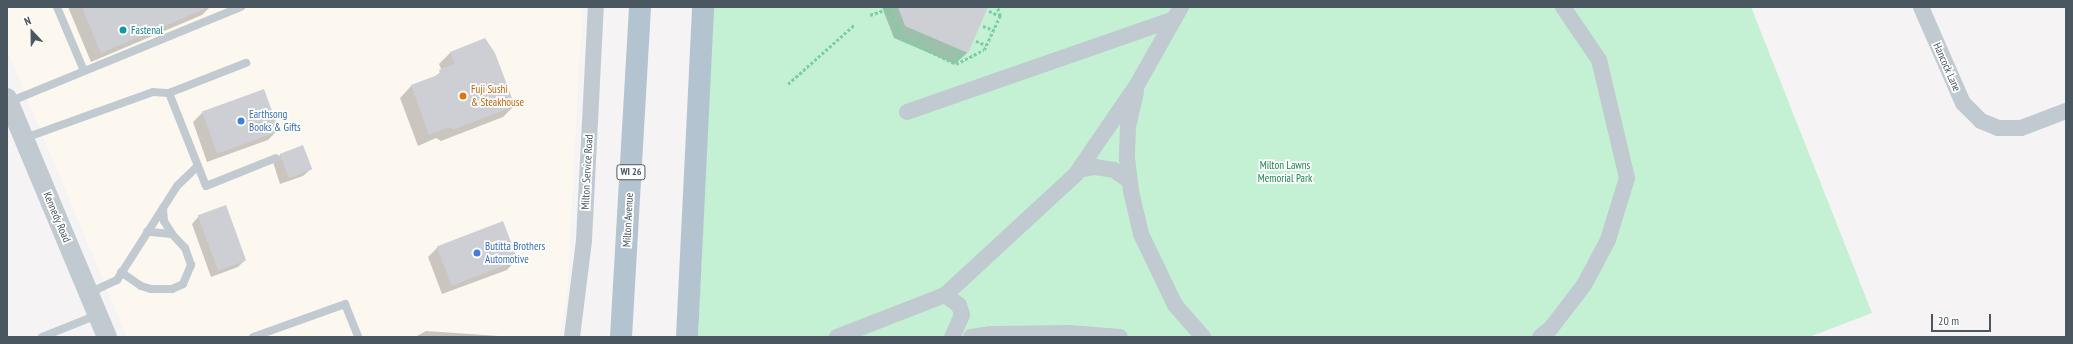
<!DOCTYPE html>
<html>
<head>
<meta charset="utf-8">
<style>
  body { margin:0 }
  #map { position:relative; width:2073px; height:344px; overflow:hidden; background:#f5f3f3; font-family:"PT Sans Narrow",sans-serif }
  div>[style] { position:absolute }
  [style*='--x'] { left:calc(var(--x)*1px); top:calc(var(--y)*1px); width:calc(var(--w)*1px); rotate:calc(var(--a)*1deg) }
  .commercial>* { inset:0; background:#fdf8ef }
  .green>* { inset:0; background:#c4f0d4 }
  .shadow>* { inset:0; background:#0003 }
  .building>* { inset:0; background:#cdcfd5; transform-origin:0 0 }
  .path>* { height:2.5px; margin-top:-1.25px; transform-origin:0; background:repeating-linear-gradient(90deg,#7ccea3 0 3px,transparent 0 5px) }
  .service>* { height:8px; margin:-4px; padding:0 4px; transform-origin:4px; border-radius:4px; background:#c1cad1 }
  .minor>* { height:16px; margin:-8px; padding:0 8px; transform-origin:8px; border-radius:8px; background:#c1cad1 }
  .tertiary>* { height:20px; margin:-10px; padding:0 10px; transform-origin:10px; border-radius:10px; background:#c1cad1 }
  .primary>* { height:22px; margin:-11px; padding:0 11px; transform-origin:11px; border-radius:11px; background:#b4c3d0 }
  .dots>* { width:11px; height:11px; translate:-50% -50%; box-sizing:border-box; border:2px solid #fff; border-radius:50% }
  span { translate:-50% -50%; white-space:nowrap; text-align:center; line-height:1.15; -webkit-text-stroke:3.5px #fff; paint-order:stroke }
  .shield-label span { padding:1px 3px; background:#fff; border:1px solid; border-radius:3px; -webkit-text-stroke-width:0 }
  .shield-label { font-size:10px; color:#4a5660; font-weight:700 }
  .culture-label { font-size:11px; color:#0d838f }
  .left { translate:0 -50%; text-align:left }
  .street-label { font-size:11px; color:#4a5660 }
  .food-label { font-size:11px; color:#c56008 }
  .shop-label { font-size:11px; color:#366cbe }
  .park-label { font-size:11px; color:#1a834c }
  .frame { position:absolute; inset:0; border:8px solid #4a5660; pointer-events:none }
  .north { position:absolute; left:12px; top:12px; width:40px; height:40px; -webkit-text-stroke:3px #fff; paint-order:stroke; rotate:338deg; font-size:11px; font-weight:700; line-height:16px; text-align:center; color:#4a5660 }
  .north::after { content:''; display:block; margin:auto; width:14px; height:18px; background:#4a5660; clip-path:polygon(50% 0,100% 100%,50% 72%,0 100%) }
  .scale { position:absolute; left:1931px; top:314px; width:60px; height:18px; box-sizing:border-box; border:2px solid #4a5660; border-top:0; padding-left:5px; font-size:12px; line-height:14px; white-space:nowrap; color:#4a5660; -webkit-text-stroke:3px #fff; paint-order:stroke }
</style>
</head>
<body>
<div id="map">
  <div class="commercial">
    <div style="clip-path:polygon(7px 7px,582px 7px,567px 299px,559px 337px,127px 337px,7px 50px)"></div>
  </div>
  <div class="green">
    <div style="clip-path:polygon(713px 7px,1751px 7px,1872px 313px,1809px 337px,698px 337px)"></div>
  </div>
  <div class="shadow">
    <div style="clip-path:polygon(68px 7px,210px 7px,202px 15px,91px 62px)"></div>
    <div style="clip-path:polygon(882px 7px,987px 7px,967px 53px,955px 64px,894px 38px)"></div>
    <div style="clip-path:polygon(451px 52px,514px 106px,503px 117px,441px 141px,436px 138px,418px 146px,400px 98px,411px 86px,433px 78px,442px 71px,439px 64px)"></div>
    <div style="clip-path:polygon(203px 112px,278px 130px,268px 140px,207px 162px,193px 122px)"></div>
    <div style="clip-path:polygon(303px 147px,311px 169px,303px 176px,280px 184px,273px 162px,280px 155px)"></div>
    <div style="clip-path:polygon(199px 216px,245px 260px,238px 267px,211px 277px,192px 224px)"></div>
    <div style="clip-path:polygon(438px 247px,516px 260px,507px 270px,442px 294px,428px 257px)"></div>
    <div style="clip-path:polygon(426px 331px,512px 337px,415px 337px)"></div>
  </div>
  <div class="building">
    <div style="clip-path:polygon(82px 7px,209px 7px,101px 53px)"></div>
    <div style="clip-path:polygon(898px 7px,988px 7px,968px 53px,905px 26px)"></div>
    <div style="clip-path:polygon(485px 38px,495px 53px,515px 106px,454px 129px,448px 127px,429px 135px,411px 85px,440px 74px,439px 70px,455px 64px,450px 52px)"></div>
    <div style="left:264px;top:89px;width:45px;height:66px;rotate:70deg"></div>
    <div style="left:303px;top:145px;width:26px;height:25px;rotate:69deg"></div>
    <div style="left:226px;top:205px;width:59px;height:30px;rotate:70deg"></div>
    <div style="left:503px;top:221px;width:42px;height:71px;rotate:69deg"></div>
  </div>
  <div class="path">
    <div style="--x:889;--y:7;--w:34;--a:67"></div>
    <div style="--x:902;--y:38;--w:60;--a:25.7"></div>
    <div style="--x:956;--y:64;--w:31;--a:-27"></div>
    <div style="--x:984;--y:50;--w:38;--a:-65"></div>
    <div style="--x:1000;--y:16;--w:9;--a:-108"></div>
    <div style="--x:989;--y:11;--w:12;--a:24"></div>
    <div style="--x:870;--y:15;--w:21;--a:-19"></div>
    <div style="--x:983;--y:26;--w:12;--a:20"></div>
    <div style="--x:976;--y:41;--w:11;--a:22"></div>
    <div style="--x:916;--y:45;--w:11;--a:-63"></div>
    <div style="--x:956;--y:63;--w:12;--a:-70"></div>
    <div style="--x:788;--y:84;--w:89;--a:-41.8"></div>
  </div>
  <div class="service">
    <div style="--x:57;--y:7;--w:69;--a:67.1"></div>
    <div style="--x:169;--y:93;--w:100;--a:68.3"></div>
    <div style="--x:206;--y:186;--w:75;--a:-21.8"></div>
    <div style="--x:9;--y:102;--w:251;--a:-22.3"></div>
    <div style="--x:25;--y:138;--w:136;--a:-19.8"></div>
    <div style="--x:153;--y:92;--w:16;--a:4"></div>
    <div style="--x:169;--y:93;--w:83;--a:-21.3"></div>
    <div style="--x:163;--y:208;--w:13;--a:86"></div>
    <div style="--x:164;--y:221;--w:15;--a:58"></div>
    <div style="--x:121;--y:272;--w:24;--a:35"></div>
    <div style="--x:141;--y:286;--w:10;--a:17"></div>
    <div style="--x:151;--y:289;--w:21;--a:0"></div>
    <div style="--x:172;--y:289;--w:12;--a:-24"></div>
    <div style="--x:183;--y:284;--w:21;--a:-67"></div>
    <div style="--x:191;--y:265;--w:18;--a:-109"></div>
    <div style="--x:185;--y:248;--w:19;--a:-133"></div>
    <div style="--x:172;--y:234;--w:25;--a:-175"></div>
    <div style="--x:89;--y:293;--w:31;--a:-25"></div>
    <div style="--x:117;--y:280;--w:112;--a:-57.4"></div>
    <div style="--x:177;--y:186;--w:29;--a:-44"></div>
    <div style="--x:42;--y:337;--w:59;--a:-21.8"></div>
    <div style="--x:253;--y:337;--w:98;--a:-19.7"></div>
    <div style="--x:345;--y:304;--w:35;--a:68"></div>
  </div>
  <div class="minor">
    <div style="--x:1921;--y:7;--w:105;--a:66.4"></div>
    <div style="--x:1963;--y:103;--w:25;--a:45"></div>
    <div style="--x:1981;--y:121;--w:18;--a:22"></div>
    <div style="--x:1998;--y:128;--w:23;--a:0"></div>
    <div style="--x:2021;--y:128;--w:48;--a:-20.7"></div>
    <div style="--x:1136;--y:92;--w:35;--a:103"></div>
    <div style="--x:1128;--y:126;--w:32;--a:92"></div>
    <div style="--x:1127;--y:158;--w:33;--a:83"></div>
    <div style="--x:1131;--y:191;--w:44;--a:76.9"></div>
    <div style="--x:1141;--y:234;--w:79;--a:64.4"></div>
    <div style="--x:1175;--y:305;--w:43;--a:48.8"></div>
    <div style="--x:907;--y:112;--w:283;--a:-19.2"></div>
    <div style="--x:1079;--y:170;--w:16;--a:-11"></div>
    <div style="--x:1095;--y:167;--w:19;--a:9"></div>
    <div style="--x:1114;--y:170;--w:19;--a:35"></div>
    <div style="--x:945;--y:295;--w:17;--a:36"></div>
    <div style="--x:959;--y:305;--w:10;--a:73"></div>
    <div style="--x:962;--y:315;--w:24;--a:114"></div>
    <div style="--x:572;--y:337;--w:98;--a:-82.9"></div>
    <div style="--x:584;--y:240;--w:233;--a:-87.1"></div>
    <div style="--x:837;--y:337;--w:116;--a:-21.3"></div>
    <div style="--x:945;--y:295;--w:178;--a:-42.7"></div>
    <div style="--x:1076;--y:174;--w:108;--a:-55.6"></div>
    <div style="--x:1137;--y:85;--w:90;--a:-60.6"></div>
    <div style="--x:971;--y:337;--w:19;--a:-9"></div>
    <div style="--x:990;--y:334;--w:79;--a:-0.7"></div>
    <div style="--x:1069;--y:333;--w:51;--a:4.5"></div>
    <div style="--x:1540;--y:337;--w:14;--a:-39"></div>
    <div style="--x:1551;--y:328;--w:54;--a:-52.5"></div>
    <div style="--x:1584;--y:285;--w:51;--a:-61.9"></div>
    <div style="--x:1608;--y:240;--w:65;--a:-73"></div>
    <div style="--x:1627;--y:178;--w:121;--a:-103.3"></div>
    <div style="--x:1599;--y:60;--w:64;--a:-124.2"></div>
  </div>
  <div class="tertiary">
    <div style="--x:7;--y:98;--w:259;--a:67.3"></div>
  </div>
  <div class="primary">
    <div style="--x:621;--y:337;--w:331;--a:-86.7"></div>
    <div style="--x:687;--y:337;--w:330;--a:-87.2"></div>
  </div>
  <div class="dots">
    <div style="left:123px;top:30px;background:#0f9aa8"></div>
    <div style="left:463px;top:96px;background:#e8710a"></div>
    <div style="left:241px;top:121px;background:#3f7fe0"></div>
    <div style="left:477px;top:253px;background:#3f7fe0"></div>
  </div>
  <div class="shield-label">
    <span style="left:631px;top:172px">WI 26</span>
  </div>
  <div class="culture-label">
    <span class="left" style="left:131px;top:30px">Fastenal</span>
  </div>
  <div class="street-label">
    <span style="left:1947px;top:67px;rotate:66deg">Hancock Lane</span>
    <span style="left:587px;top:172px;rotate:-87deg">Milton Service Road</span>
    <span style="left:57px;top:217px;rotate:67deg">Kennedy Road</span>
    <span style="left:628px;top:220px;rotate:-87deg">Milton Avenue</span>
  </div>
  <div class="food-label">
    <span class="left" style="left:471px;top:96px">Fuji Sushi<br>&amp; Steakhouse</span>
  </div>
  <div class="shop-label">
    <span class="left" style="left:249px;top:121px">Earthsong<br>Books &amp; Gifts</span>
    <span class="left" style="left:485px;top:253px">Butitta Brothers<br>Automotive</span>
  </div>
  <div class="park-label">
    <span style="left:1285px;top:172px">Milton Lawns<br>Memorial Park</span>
  </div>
  <div class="frame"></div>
  <div class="north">N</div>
  <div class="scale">20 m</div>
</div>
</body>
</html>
